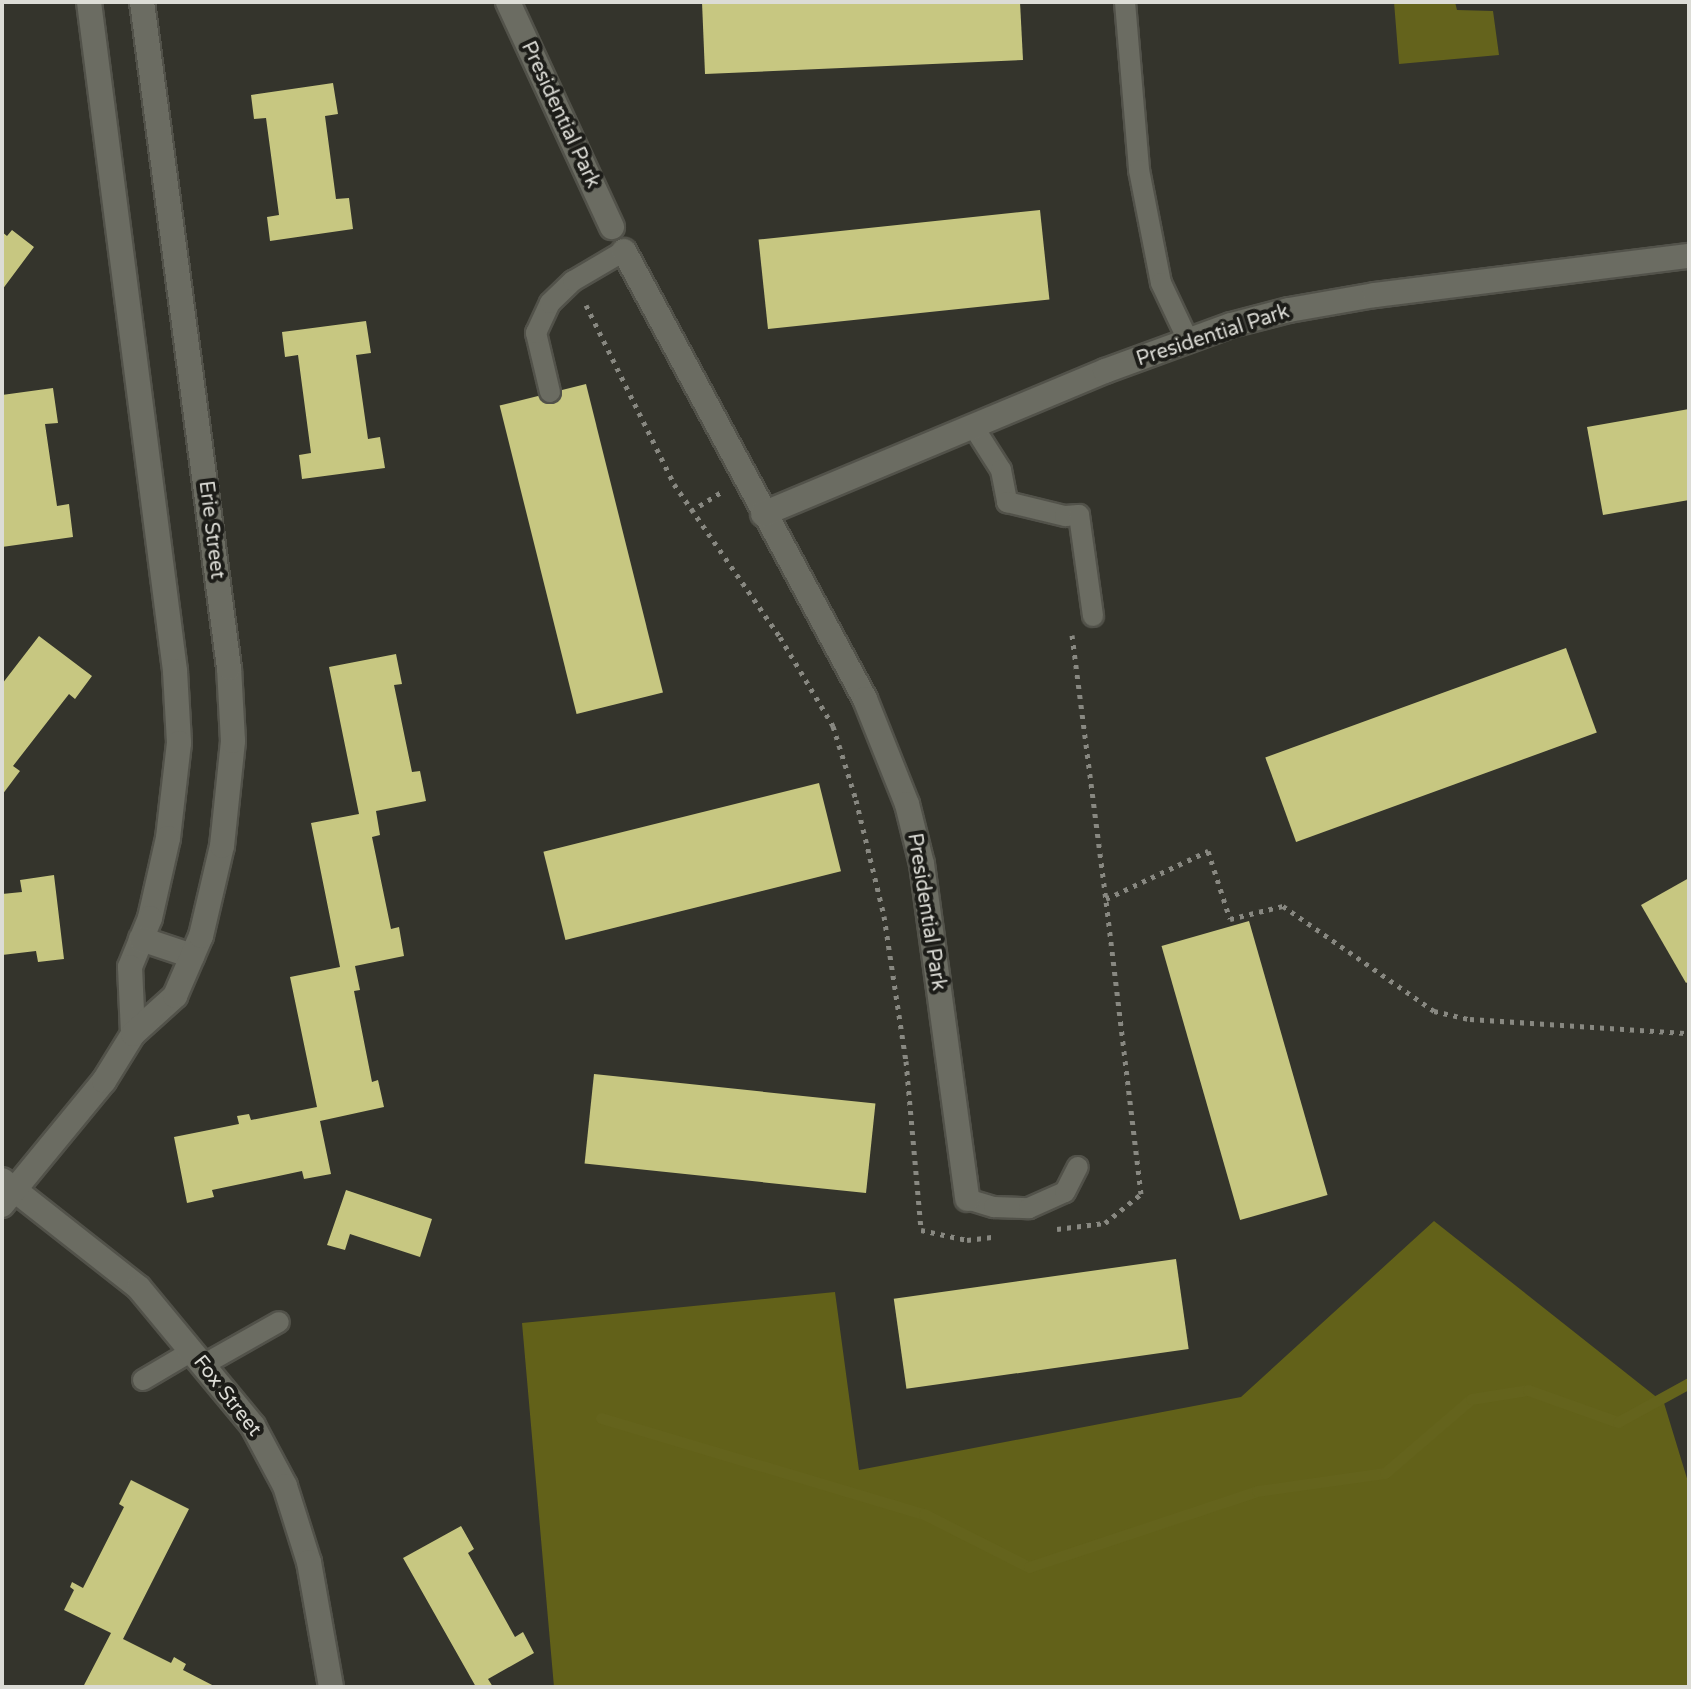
<!DOCTYPE html>
<html>
<head>
<meta charset="utf-8">
<style>
  body { margin:0 }
  #map { position:relative; width:1691px; height:1689px; overflow:hidden; background:#34342c; font-family:"Varela Round",sans-serif }
  div>[style] { position:absolute }
  [style*='--x'] { left:calc(var(--x)*1px); top:calc(var(--y)*1px); width:calc(var(--w)*1px); rotate:calc(var(--a)*1deg) }
  .forest>* { inset:0; background:#626119 }
  .water>* { inset:0; background:#64631c }
  .stream>* { height:11px; margin:-5.5px; padding:0 5.5px; transform-origin:5.5px; border-radius:5.5px; background:#64631c }
  .building>* { inset:0; background:#c7c781; transform-origin:0 0 }
  .path>* { height:5px; margin-top:-2.5px; transform-origin:0; background:repeating-linear-gradient(90deg,#888881 0 4px,transparent 0 10px) }
  .roads { filter:drop-shadow(2px 0 #52524a) drop-shadow(-2px 0 #52524a) drop-shadow(0 2px #52524a) drop-shadow(0 -2px #52524a) }
  .lane>* { height:20px; margin:-10px; padding:0 10px; transform-origin:10px; border-radius:10px; background:#6b6c62 }
  .street>* { height:24px; margin:-12px; padding:0 12px; transform-origin:12px; border-radius:12px; background:#6b6c62 }
  span { translate:-50% -50%; white-space:nowrap; text-align:center; line-height:1.15; -webkit-text-stroke:8px #1c1c18; paint-order:stroke }
  .street-label { font-size:20px; color:#dcdcd6 }
  .frame { position:absolute; inset:0; border:4px solid #dcdcd6; pointer-events:none }
</style>
</head>
<body>
<div id="map">
  <div class="forest">
    <div style="clip-path:polygon(1434px 1221px,1664px 1403px,1689px 1485px,1689px 1687px,554px 1687px,522px 1323px,835px 1292px,859px 1470px,1241px 1397px)"></div>
  </div>
  <div class="water">
    <div style="clip-path:polygon(1394px 2px,1455px 2px,1457px 10px,1493px 11px,1499px 55px,1399px 64px)"></div>
  </div>
  <div class="stream">
    <div style="--x:601;--y:1418;--w:337;--a:16.6"></div>
    <div style="--x:924;--y:1514;--w:118;--a:26.8"></div>
    <div style="--x:1029;--y:1567;--w:240;--a:-18.4"></div>
    <div style="--x:1257;--y:1491;--w:129;--a:-8"></div>
    <div style="--x:1385;--y:1473;--w:113;--a:-40.7"></div>
    <div style="--x:1471;--y:1399;--w:58;--a:-9"></div>
    <div style="--x:1528;--y:1390;--w:96;--a:19.6"></div>
    <div style="--x:1618;--y:1422;--w:81;--a:-28.8"></div>
  </div>
  <div class="building">
    <div style="clip-path:polygon(702px 2px,1020px 2px,1023px 60px,705px 74px)"></div>
    <div style="clip-path:polygon(333px 83px,338px 114px,325px 116px,336px 199px,349px 198px,353px 229px,270px 241px,267px 217px,279px 215px,266px 118px,254px 119px,251px 95px)"></div>
    <div style="left:1040px;top:210px;width:90px;height:283px;rotate:84deg"></div>
    <div style="clip-path:polygon(12px 230px,34px 247px,2px 290px,2px 232px,7px 236px)"></div>
    <div style="clip-path:polygon(366px 321px,371px 353px,356px 355px,368px 439px,380px 437px,385px 468px,302px 479px,299px 455px,311px 453px,298px 355px,285px 357px,282px 332px)"></div>
    <div style="left:586px;top:384px;width:318px;height:89px;rotate:76deg"></div>
    <div style="clip-path:polygon(53px 388px,58px 423px,45px 424px,57px 506px,69px 504px,73px 537px,2px 547px,2px 395px)"></div>
    <div style="clip-path:polygon(1689px 409px,1689px 500px,1603px 515px,1587px 427px)"></div>
    <div style="clip-path:polygon(39px 636px,92px 676px,75px 699px,69px 694px,13px 766px,20px 771px,2px 795px,2px 684px)"></div>
    <div style="left:1566px;top:648px;width:90px;height:320px;rotate:70deg"></div>
    <div style="clip-path:polygon(396px 654px,402px 684px,394px 685px,412px 772px,420px 771px,426px 801px,376px 811px,380px 835px,372px 837px,391px 929px,399px 927px,404px 956px,355px 966px,360px 990px,354px 991px,372px 1082px,378px 1080px,384px 1107px,320px 1121px,331px 1174px,304px 1179px,302px 1171px,212px 1190px,214px 1197px,187px 1203px,174px 1137px,239px 1124px,237px 1116px,249px 1114px,251px 1120px,317px 1107px,290px 977px,340px 967px,311px 823px,359px 814px,329px 667px)"></div>
    <div style="left:819px;top:783px;width:91px;height:284px;rotate:76deg"></div>
    <div style="clip-path:polygon(54px 875px,64px 959px,38px 962px,36px 951px,2px 955px,2px 894px,22px 892px,20px 880px)"></div>
    <div style="clip-path:polygon(1689px 878px,1689px 981px,1686px 983px,1641px 905px)"></div>
    <div style="left:1249px;top:921px;width:285px;height:91px;rotate:74deg"></div>
    <div style="left:594px;top:1074px;width:283px;height:90px;rotate:6deg"></div>
    <div style="clip-path:polygon(346px 1190px,432px 1219px,420px 1257px,350px 1234px,345px 1250px,327px 1245px)"></div>
    <div style="left:1176px;top:1259px;width:91px;height:285px;rotate:82deg"></div>
    <div style="clip-path:polygon(131px 1480px,189px 1509px,123px 1639px,171px 1663px,174px 1657px,186px 1664px,183px 1670px,216px 1687px,83px 1687px,111px 1633px,64px 1610px,74px 1590px,70px 1587px,72px 1582px,83px 1588px,124px 1507px,119px 1504px)"></div>
    <div style="clip-path:polygon(461px 1526px,474px 1549px,468px 1553px,515px 1637px,523px 1632px,534px 1653px,488px 1679px,493px 1687px,476px 1687px,403px 1558px)"></div>
  </div>
  <div class="path">
    <div style="--x:586;--y:305;--w:199;--a:63.8"></div>
    <div style="--x:674;--y:484;--w:186;--a:55.3"></div>
    <div style="--x:780;--y:637;--w:104;--a:59.2"></div>
    <div style="--x:833;--y:726;--w:77;--a:72.7"></div>
    <div style="--x:856;--y:800;--w:119;--a:76.4"></div>
    <div style="--x:884;--y:916;--w:147;--a:81.4"></div>
    <div style="--x:906;--y:1061;--w:170;--a:84.9"></div>
    <div style="--x:921;--y:1230;--w:47;--a:12.3"></div>
    <div style="--x:967;--y:1240;--w:25;--a:-7"></div>
    <div style="--x:691;--y:511;--w:36;--a:-32"></div>
    <div style="--x:1072;--y:635;--w:266;--a:82.7"></div>
    <div style="--x:1106;--y:899;--w:113;--a:-25.2"></div>
    <div style="--x:1208;--y:851;--w:71;--a:72.1"></div>
    <div style="--x:1230;--y:919;--w:55;--a:-13.8"></div>
    <div style="--x:1283;--y:906;--w:184;--a:34.8"></div>
    <div style="--x:1434;--y:1011;--w:37;--a:13"></div>
    <div style="--x:1470;--y:1019;--w:219;--a:3.7"></div>
    <div style="--x:1057;--y:1229;--w:48;--a:-7.1"></div>
    <div style="--x:1105;--y:1223;--w:46;--a:-38.9"></div>
    <div style="--x:1141;--y:1194;--w:297;--a:-96.8"></div>
  </div>
  <div class="roads">
    <div class="lane">
      <div style="--x:1125;--y:2;--w:169;--a:85.2"></div>
      <div style="--x:1139;--y:170;--w:115;--a:79"></div>
      <div style="--x:1161;--y:283;--w:63;--a:64.7"></div>
      <div style="--x:550;--y:392;--w:61;--a:-103.3"></div>
      <div style="--x:536;--y:333;--w:33;--a:-65"></div>
      <div style="--x:550;--y:303;--w:32;--a:-44"></div>
      <div style="--x:573;--y:281;--w:59;--a:-30.5"></div>
      <div style="--x:973;--y:426;--w:52;--a:57.5"></div>
      <div style="--x:1001;--y:470;--w:33;--a:79"></div>
      <div style="--x:1007;--y:502;--w:60;--a:13.6"></div>
      <div style="--x:1065;--y:516;--w:14;--a:-4"></div>
      <div style="--x:1079;--y:515;--w:102;--a:82.1"></div>
      <div style="--x:967;--y:1199;--w:28;--a:17"></div>
      <div style="--x:994;--y:1207;--w:35;--a:2"></div>
      <div style="--x:1029;--y:1208;--w:39;--a:-24"></div>
      <div style="--x:1065;--y:1192;--w:28;--a:-63"></div>
      <div style="--x:203;--y:1365;--w:87;--a:-29.5"></div>
      <div style="--x:143;--y:1380;--w:57;--a:-30.6"></div>
    </div>
    <div class="street">
      <div style="--x:89;--y:2;--w:675;--a:82.67"></div>
      <div style="--x:175;--y:671;--w:72;--a:86.8"></div>
      <div style="--x:179;--y:743;--w:96;--a:96.6"></div>
      <div style="--x:168;--y:838;--w:82;--a:102.7"></div>
      <div style="--x:150;--y:918;--w:53;--a:112.2"></div>
      <div style="--x:130;--y:967;--w:67;--a:87.4"></div>
      <div style="--x:508;--y:2;--w:248;--a:65.2"></div>
      <div style="--x:624;--y:251;--w:509;--a:61.72"></div>
      <div style="--x:865;--y:699;--w:113;--a:68.2"></div>
      <div style="--x:907;--y:804;--w:62;--a:76"></div>
      <div style="--x:922;--y:864;--w:338;--a:82.3"></div>
      <div style="--x:763;--y:514;--w:371;--a:-22.7"></div>
      <div style="--x:1105;--y:371;--w:134;--a:-20.1"></div>
      <div style="--x:1231;--y:325;--w:60;--a:-14.5"></div>
      <div style="--x:1289;--y:310;--w:87;--a:-9.9"></div>
      <div style="--x:1375;--y:295;--w:316;--a:-7.1"></div>
      <div style="--x:141;--y:939;--w:54;--a:18.4"></div>
      <div style="--x:2;--y:1180;--w:174;--a:38.2"></div>
      <div style="--x:139;--y:1288;--w:179;--a:50.4"></div>
      <div style="--x:253;--y:1426;--w:68;--a:61.9"></div>
      <div style="--x:285;--y:1486;--w:80;--a:72.5"></div>
      <div style="--x:309;--y:1562;--w:127;--a:80"></div>
      <div style="--x:2;--y:1205;--w:161;--a:-50.6"></div>
      <div style="--x:104;--y:1081;--w:55;--a:-58.3"></div>
      <div style="--x:133;--y:1034;--w:57;--a:-42.1"></div>
      <div style="--x:175;--y:996;--w:65;--a:-66.6"></div>
      <div style="--x:201;--y:936;--w:92;--a:-76.9"></div>
      <div style="--x:222;--y:846;--w:106;--a:-84"></div>
      <div style="--x:233;--y:741;--w:73;--a:-93.1"></div>
      <div style="--x:229;--y:668;--w:672;--a:-97.44"></div>
    </div>
  </div>
  <div class="street-label">
    <span style="left:560px;top:115px;rotate:65deg">Presidential Park</span>
    <span style="left:1213px;top:336px;rotate:-18deg">Presidential Park</span>
    <span style="left:211px;top:530px;rotate:83deg">Erie Street</span>
    <span style="left:926px;top:912px;rotate:81deg">Presidential Park</span>
    <span style="left:227px;top:1396px;rotate:52deg">Fox Street</span>
  </div>
  <div class="frame"></div>
</div>
</body>
</html>
